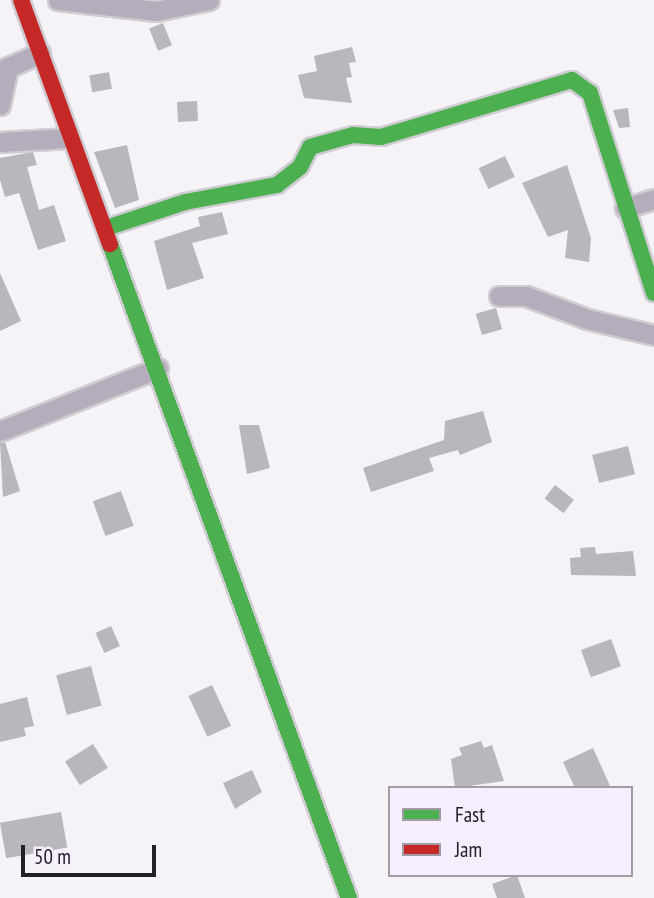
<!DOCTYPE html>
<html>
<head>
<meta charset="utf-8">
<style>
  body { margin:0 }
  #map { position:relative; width:654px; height:898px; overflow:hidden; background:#f5f2f8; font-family:"PT Sans Narrow",sans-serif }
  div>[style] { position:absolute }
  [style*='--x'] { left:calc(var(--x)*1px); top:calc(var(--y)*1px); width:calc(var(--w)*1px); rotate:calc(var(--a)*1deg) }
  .building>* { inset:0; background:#b9b6bc; transform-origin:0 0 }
  .roads { filter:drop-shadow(2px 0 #cfcdd2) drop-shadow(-2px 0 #cfcdd2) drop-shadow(0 2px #cfcdd2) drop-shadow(0 -2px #cfcdd2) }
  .street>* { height:19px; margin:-9.5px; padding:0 9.5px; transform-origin:9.5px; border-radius:9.5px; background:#b5adbc }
  .fast>* { height:16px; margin:-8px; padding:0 8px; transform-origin:8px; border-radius:8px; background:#4caf50 }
  .jam>* { height:16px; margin:-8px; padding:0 8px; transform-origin:8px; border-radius:8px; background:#c62828 }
  span { translate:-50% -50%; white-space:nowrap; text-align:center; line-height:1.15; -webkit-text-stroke:5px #f6eefc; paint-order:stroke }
  .legend { position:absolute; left:388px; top:786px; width:245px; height:91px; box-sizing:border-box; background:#f6eefc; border:2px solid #a29ca7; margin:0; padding:9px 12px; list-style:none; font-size:21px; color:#242028 }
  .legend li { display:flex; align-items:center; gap:14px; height:35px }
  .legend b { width:35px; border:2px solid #a29ca7 }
  .scale { position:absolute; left:21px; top:845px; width:135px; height:32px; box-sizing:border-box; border:4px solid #242028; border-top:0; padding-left:9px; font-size:21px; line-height:24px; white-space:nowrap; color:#242028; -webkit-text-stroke:5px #f6eefc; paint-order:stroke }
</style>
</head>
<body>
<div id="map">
  <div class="building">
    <div style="left:163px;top:23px;width:24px;height:15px;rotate:68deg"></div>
    <div style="clip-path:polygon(352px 47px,356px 62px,349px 63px,352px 77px,346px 78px,352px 103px,304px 98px,298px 75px,317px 71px,314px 56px)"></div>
    <div style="left:109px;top:72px;width:17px;height:20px;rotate:80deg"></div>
    <div style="left:197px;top:101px;width:20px;height:20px;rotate:87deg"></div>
    <div style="clip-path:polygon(628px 108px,630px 127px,619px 128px,613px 110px)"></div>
    <div style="clip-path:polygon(127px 145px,139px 200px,115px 208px,94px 152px)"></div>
    <div style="clip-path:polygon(33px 152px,37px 165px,27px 167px,39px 210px,54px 205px,66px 241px,38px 250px,19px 193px,5px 197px,0 180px,0 158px)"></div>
    <div style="left:505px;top:156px;width:23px;height:29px;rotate:65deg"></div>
    <div style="clip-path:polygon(567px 165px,591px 238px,589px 262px,565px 258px,568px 230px,548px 237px,522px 183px)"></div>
    <div style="clip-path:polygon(222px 212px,228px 234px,192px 243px,204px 278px,167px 290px,154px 241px,200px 226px,198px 217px)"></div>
    <div style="clip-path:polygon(0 273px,21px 321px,0 331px)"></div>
    <div style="left:496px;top:308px;width:22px;height:21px;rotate:74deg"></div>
    <div style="clip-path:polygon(483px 411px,492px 442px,460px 455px,458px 450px,429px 458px,434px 471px,371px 492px,363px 468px,444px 440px,445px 421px)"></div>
    <div style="clip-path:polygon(239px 425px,259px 425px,270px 468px,247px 474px)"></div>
    <div style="clip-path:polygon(5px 442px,20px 491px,3px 497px,0 443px)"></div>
    <div style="left:628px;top:446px;width:29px;height:37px;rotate:76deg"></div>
    <div style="left:555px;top:485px;width:24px;height:17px;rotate:38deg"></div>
    <div style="left:121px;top:491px;width:37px;height:30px;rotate:70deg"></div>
    <div style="clip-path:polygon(595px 547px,596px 554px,633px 551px,636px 576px,571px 575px,570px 558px,581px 557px,580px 548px)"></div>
    <div style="left:111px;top:626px;width:22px;height:17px;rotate:66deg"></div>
    <div style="left:611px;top:639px;width:29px;height:32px;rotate:70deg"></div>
    <div style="left:91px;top:666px;width:41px;height:36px;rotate:75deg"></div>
    <div style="left:212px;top:685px;width:45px;height:26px;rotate:65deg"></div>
    <div style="clip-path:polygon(27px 697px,34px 726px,24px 728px,26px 736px,0 742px,0 704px)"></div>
    <div style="clip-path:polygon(481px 741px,484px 748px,492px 745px,504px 781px,455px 788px,451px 759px,462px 755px,459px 748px)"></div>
    <div style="left:93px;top:744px;width:28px;height:33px;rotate:58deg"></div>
    <div style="clip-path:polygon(593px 748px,611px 788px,575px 788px,563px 762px)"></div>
    <div style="clip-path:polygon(252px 770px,262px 792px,235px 809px,223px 783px)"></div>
    <div style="left:61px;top:812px;width:36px;height:62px;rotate:80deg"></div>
    <div style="clip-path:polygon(517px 875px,525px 898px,497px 898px,492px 884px)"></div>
  </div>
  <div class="roads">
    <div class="street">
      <div style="--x:58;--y:0;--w:99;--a:6.4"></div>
      <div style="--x:156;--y:11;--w:54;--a:-11.7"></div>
      <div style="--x:0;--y:71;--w:44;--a:-24.2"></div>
      <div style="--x:0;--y:105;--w:39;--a:-78"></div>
      <div style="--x:0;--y:142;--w:69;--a:-3.3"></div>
      <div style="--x:625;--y:208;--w:30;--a:-17"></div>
      <div style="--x:499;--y:296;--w:27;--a:0"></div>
      <div style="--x:526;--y:296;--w:65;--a:20.7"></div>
      <div style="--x:587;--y:319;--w:69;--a:13.4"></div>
      <div style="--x:0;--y:431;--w:170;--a:-21.7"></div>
    </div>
    <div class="fast">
      <div style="--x:106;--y:228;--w:83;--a:-18.2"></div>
      <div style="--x:185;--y:202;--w:94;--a:-10.5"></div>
      <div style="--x:277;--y:185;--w:29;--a:-38"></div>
      <div style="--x:300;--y:167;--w:22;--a:-63"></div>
      <div style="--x:310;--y:147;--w:45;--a:-15.6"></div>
      <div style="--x:353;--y:135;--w:28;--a:4"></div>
      <div style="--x:381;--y:137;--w:199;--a:-16.6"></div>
      <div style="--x:572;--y:80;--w:22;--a:36"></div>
      <div style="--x:590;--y:93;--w:210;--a:72.3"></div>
      <div style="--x:110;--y:244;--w:696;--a:69.93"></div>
    </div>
    <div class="jam">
      <div style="--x:21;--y:0;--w:260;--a:70"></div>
    </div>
  </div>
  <ul class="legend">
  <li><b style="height:9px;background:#4caf50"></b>Fast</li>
  <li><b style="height:9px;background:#c62828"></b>Jam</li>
  </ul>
  <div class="scale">50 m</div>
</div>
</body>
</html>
